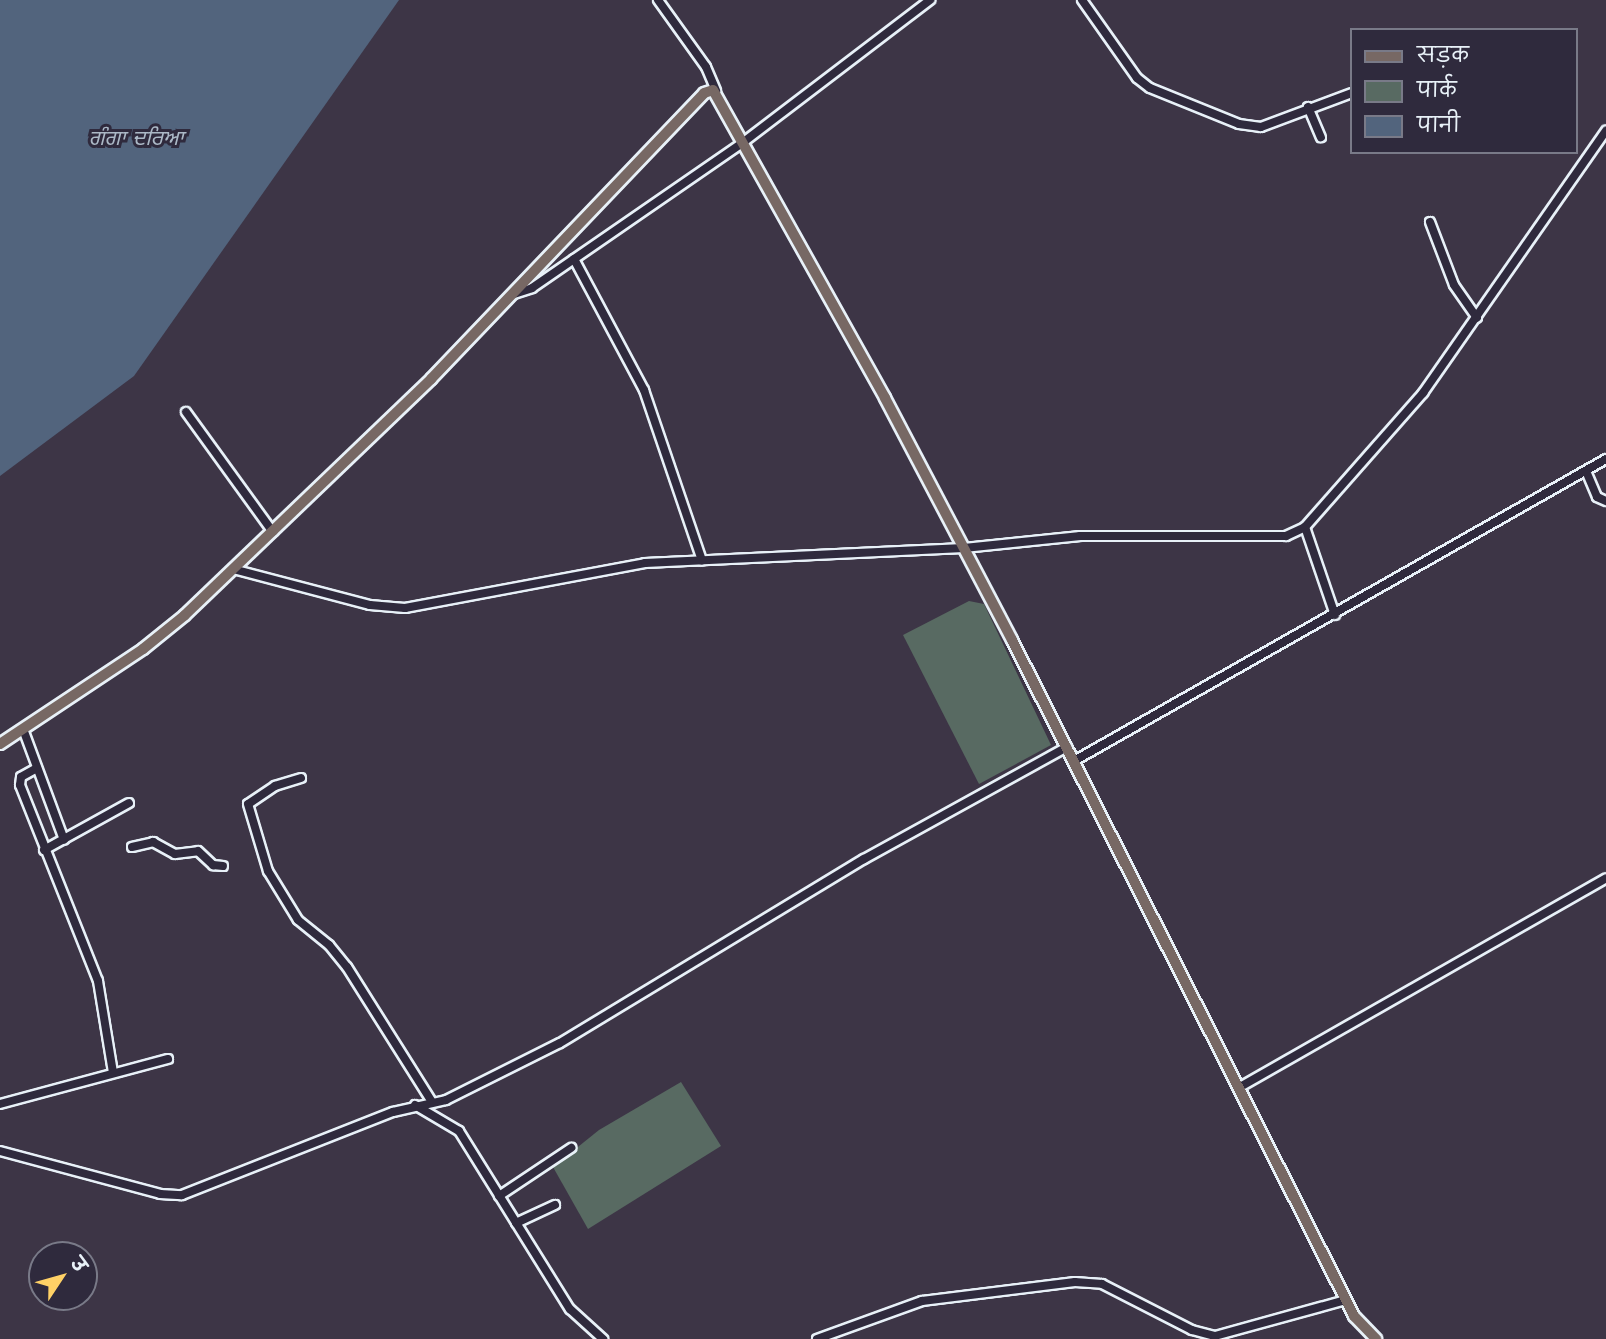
<!DOCTYPE html>
<html>
<head>
<meta charset="utf-8">
<style>
  body { margin:0 }
  #map { position:relative; width:1606px; height:1339px; overflow:hidden; background:#3d3546; font-family:"Shantell Sans","Playpen Sans Deva","Noto Sans Gurmukhi",sans-serif }
  div>[style] { position:absolute }
  [style*='--x'] { left:calc(var(--x)*1px); top:calc(var(--y)*1px); width:calc(var(--w)*1px); rotate:calc(var(--a)*1deg) }
  .green>* { inset:0; background:#586a62 }
  .water>* { inset:0; background:#52647d }
  .roads { filter:drop-shadow(2px 0 #e8f1f8) drop-shadow(-2px 0 #e8f1f8) drop-shadow(0 2px #e8f1f8) drop-shadow(0 -2px #e8f1f8) }
  .minor>* { height:8px; margin:-4px; padding:0 4px; transform-origin:4px; border-radius:4px; background:#2f2a3d }
  .major>* { height:10px; margin:-5px; padding:0 5px; transform-origin:5px; border-radius:5px; background:#776864 }
  span { translate:-50% -50%; white-space:nowrap; text-align:center; line-height:1.15; -webkit-text-stroke:6px #2f2a3d; paint-order:stroke }
  .water-label { font-size:21px; color:#acb9c7; font-style:italic }
  .legend { position:absolute; left:1350px; top:28px; width:228px; height:126px; box-sizing:border-box; background:#2f2a3d; border:2px solid #797a88; margin:0; padding:9px 12px; list-style:none; font-size:21px; color:#e8f1f8 }
  .legend li { display:flex; align-items:center; gap:14px; height:35px }
  .legend b { width:35px; border:2px solid #797a88 }
  .north { position:absolute; left:28px; top:1241px; width:70px; height:70px; box-sizing:border-box; background:#2f2a3d; border:2px solid #797a88; border-radius:50%; rotate:54deg; font-size:19px; font-weight:700; line-height:28px; text-align:center; color:#e8f1f8 }
  .north::after { content:''; display:block; margin:auto; width:24px; height:32px; background:#ffd166; clip-path:polygon(50% 0,100% 100%,50% 72%,0 100%) }
</style>
</head>
<body>
<div id="map">
  <div class="green">
    <div style="clip-path:polygon(969px 601px,984px 604px,1051px 745px,979px 784px,903px 635px)"></div>
    <div style="clip-path:polygon(681px 1082px,721px 1146px,588px 1229px,553px 1167px,599px 1130px)"></div>
  </div>
  <div class="water">
    <div style="clip-path:polygon(0 0,399px 0,134px 376px,0 476px)"></div>
  </div>
  <div class="roads">
    <div class="minor">
      <div style="--x:658;--y:0;--w:82;--a:54.4"></div>
      <div style="--x:706;--y:67;--w:26;--a:67"></div>
      <div style="--x:1082;--y:0;--w:95;--a:54.8"></div>
      <div style="--x:1137;--y:78;--w:16;--a:38"></div>
      <div style="--x:1150;--y:88;--w:96;--a:22"></div>
      <div style="--x:1239;--y:124;--w:22;--a:8"></div>
      <div style="--x:1261;--y:127;--w:97;--a:-20.5"></div>
      <div style="--x:1308;--y:107;--w:33;--a:67"></div>
      <div style="--x:1430;--y:222;--w:67;--a:69.1"></div>
      <div style="--x:1454;--y:285;--w:40;--a:55.1"></div>
      <div style="--x:574;--y:259;--w:149;--a:61.9"></div>
      <div style="--x:644;--y:390;--w:180;--a:71.2"></div>
      <div style="--x:511;--y:295;--w:22;--a:-18"></div>
      <div style="--x:532;--y:288;--w:259;--a:-34.6"></div>
      <div style="--x:745;--y:141;--w:233;--a:-37.3"></div>
      <div style="--x:186;--y:412;--w:148;--a:54.1"></div>
      <div style="--x:1586;--y:471;--w:28;--a:67"></div>
      <div style="--x:1597;--y:497;--w:10;--a:24"></div>
      <div style="--x:1305;--y:527;--w:93;--a:71.2"></div>
      <div style="--x:233;--y:569;--w:142;--a:14.7"></div>
      <div style="--x:370;--y:605;--w:35;--a:5"></div>
      <div style="--x:405;--y:608;--w:244;--a:-10.6"></div>
      <div style="--x:645;--y:563;--w:319;--a:-2.7"></div>
      <div style="--x:964;--y:548;--w:117;--a:-5.9"></div>
      <div style="--x:1080;--y:536;--w:206;--a:0"></div>
      <div style="--x:1286;--y:536;--w:21;--a:-25"></div>
      <div style="--x:1305;--y:527;--w:179;--a:-48.6"></div>
      <div style="--x:1423;--y:393;--w:320;--a:-55.1"></div>
      <div style="--x:23;--y:729;--w:118;--a:69.7"></div>
      <div style="--x:1074;--y:761;--w:612;--a:-29.58"></div>
      <div style="--x:37;--y:768;--w:18;--a:151"></div>
      <div style="--x:21;--y:777;--w:8;--a:97"></div>
      <div style="--x:20;--y:785;--w:211;--a:68.3"></div>
      <div style="--x:98;--y:981;--w:93;--a:80.7"></div>
      <div style="--x:301;--y:778;--w:27;--a:163"></div>
      <div style="--x:275;--y:786;--w:32;--a:146"></div>
      <div style="--x:248;--y:804;--w:70;--a:73.4"></div>
      <div style="--x:268;--y:871;--w:57;--a:58.5"></div>
      <div style="--x:298;--y:920;--w:40;--a:39"></div>
      <div style="--x:329;--y:945;--w:28;--a:51"></div>
      <div style="--x:347;--y:967;--w:160;--a:57.8"></div>
      <div style="--x:132;--y:847;--w:22;--a:-13"></div>
      <div style="--x:153;--y:842;--w:25;--a:29"></div>
      <div style="--x:175;--y:854;--w:23;--a:-7"></div>
      <div style="--x:198;--y:851;--w:21;--a:43"></div>
      <div style="--x:213;--y:865;--w:10;--a:6"></div>
      <div style="--x:44;--y:850;--w:97;--a:-28.9"></div>
      <div style="--x:1240;--y:1087;--w:421;--a:-29.7"></div>
      <div style="--x:0;--y:1104;--w:174;--a:-15"></div>
      <div style="--x:415;--y:1105;--w:51;--a:30.6"></div>
      <div style="--x:459;--y:1131;--w:210;--a:58.1"></div>
      <div style="--x:570;--y:1309;--w:45;--a:42.3"></div>
      <div style="--x:0;--y:1151;--w:166;--a:15"></div>
      <div style="--x:160;--y:1194;--w:22;--a:3"></div>
      <div style="--x:182;--y:1195;--w:227;--a:-21.5"></div>
      <div style="--x:393;--y:1112;--w:54;--a:-12.8"></div>
      <div style="--x:446;--y:1100;--w:127;--a:-26.6"></div>
      <div style="--x:560;--y:1043;--w:355;--a:-31.2"></div>
      <div style="--x:864;--y:859;--w:232;--a:-28.9"></div>
      <div style="--x:499;--y:1196;--w:87;--a:-33.7"></div>
      <div style="--x:516;--y:1223;--w:43;--a:-24.8"></div>
      <div style="--x:817;--y:1339;--w:112;--a:-19.9"></div>
      <div style="--x:922;--y:1301;--w:154;--a:-7.1"></div>
      <div style="--x:1075;--y:1282;--w:27;--a:4"></div>
      <div style="--x:1102;--y:1284;--w:101;--a:27.1"></div>
      <div style="--x:1192;--y:1330;--w:24;--a:15"></div>
      <div style="--x:1215;--y:1336;--w:136;--a:-15.4"></div>
    </div>
    <div class="major">
      <div style="--x:0;--y:744;--w:172;--a:-33.6"></div>
      <div style="--x:143;--y:649;--w:54;--a:-39"></div>
      <div style="--x:185;--y:615;--w:341;--a:-43.8"></div>
      <div style="--x:431;--y:379;--w:395;--a:-46.3"></div>
      <div style="--x:704;--y:93;--w:9;--a:-18"></div>
      <div style="--x:713;--y:90;--w:353;--a:60.8"></div>
      <div style="--x:885;--y:398;--w:273;--a:62.3"></div>
      <div style="--x:1012;--y:640;--w:758;--a:63.16"></div>
      <div style="--x:1354;--y:1316;--w:32;--a:46"></div>
    </div>
  </div>
  <div class="water-label">
    <span style="left:136px;top:138px">ਗੰਗਾ ਦਰਿਆ</span>
  </div>
  <ul class="legend">
  <li><b style="height:9px;background:#776864"></b>सड़क</li>
  <li><b style="height:19px;background:#586a62"></b>पार्क</li>
  <li><b style="height:19px;background:#52647d"></b>पानी</li>
  </ul>
  <div class="north">उ</div>
</div>
</body>
</html>
